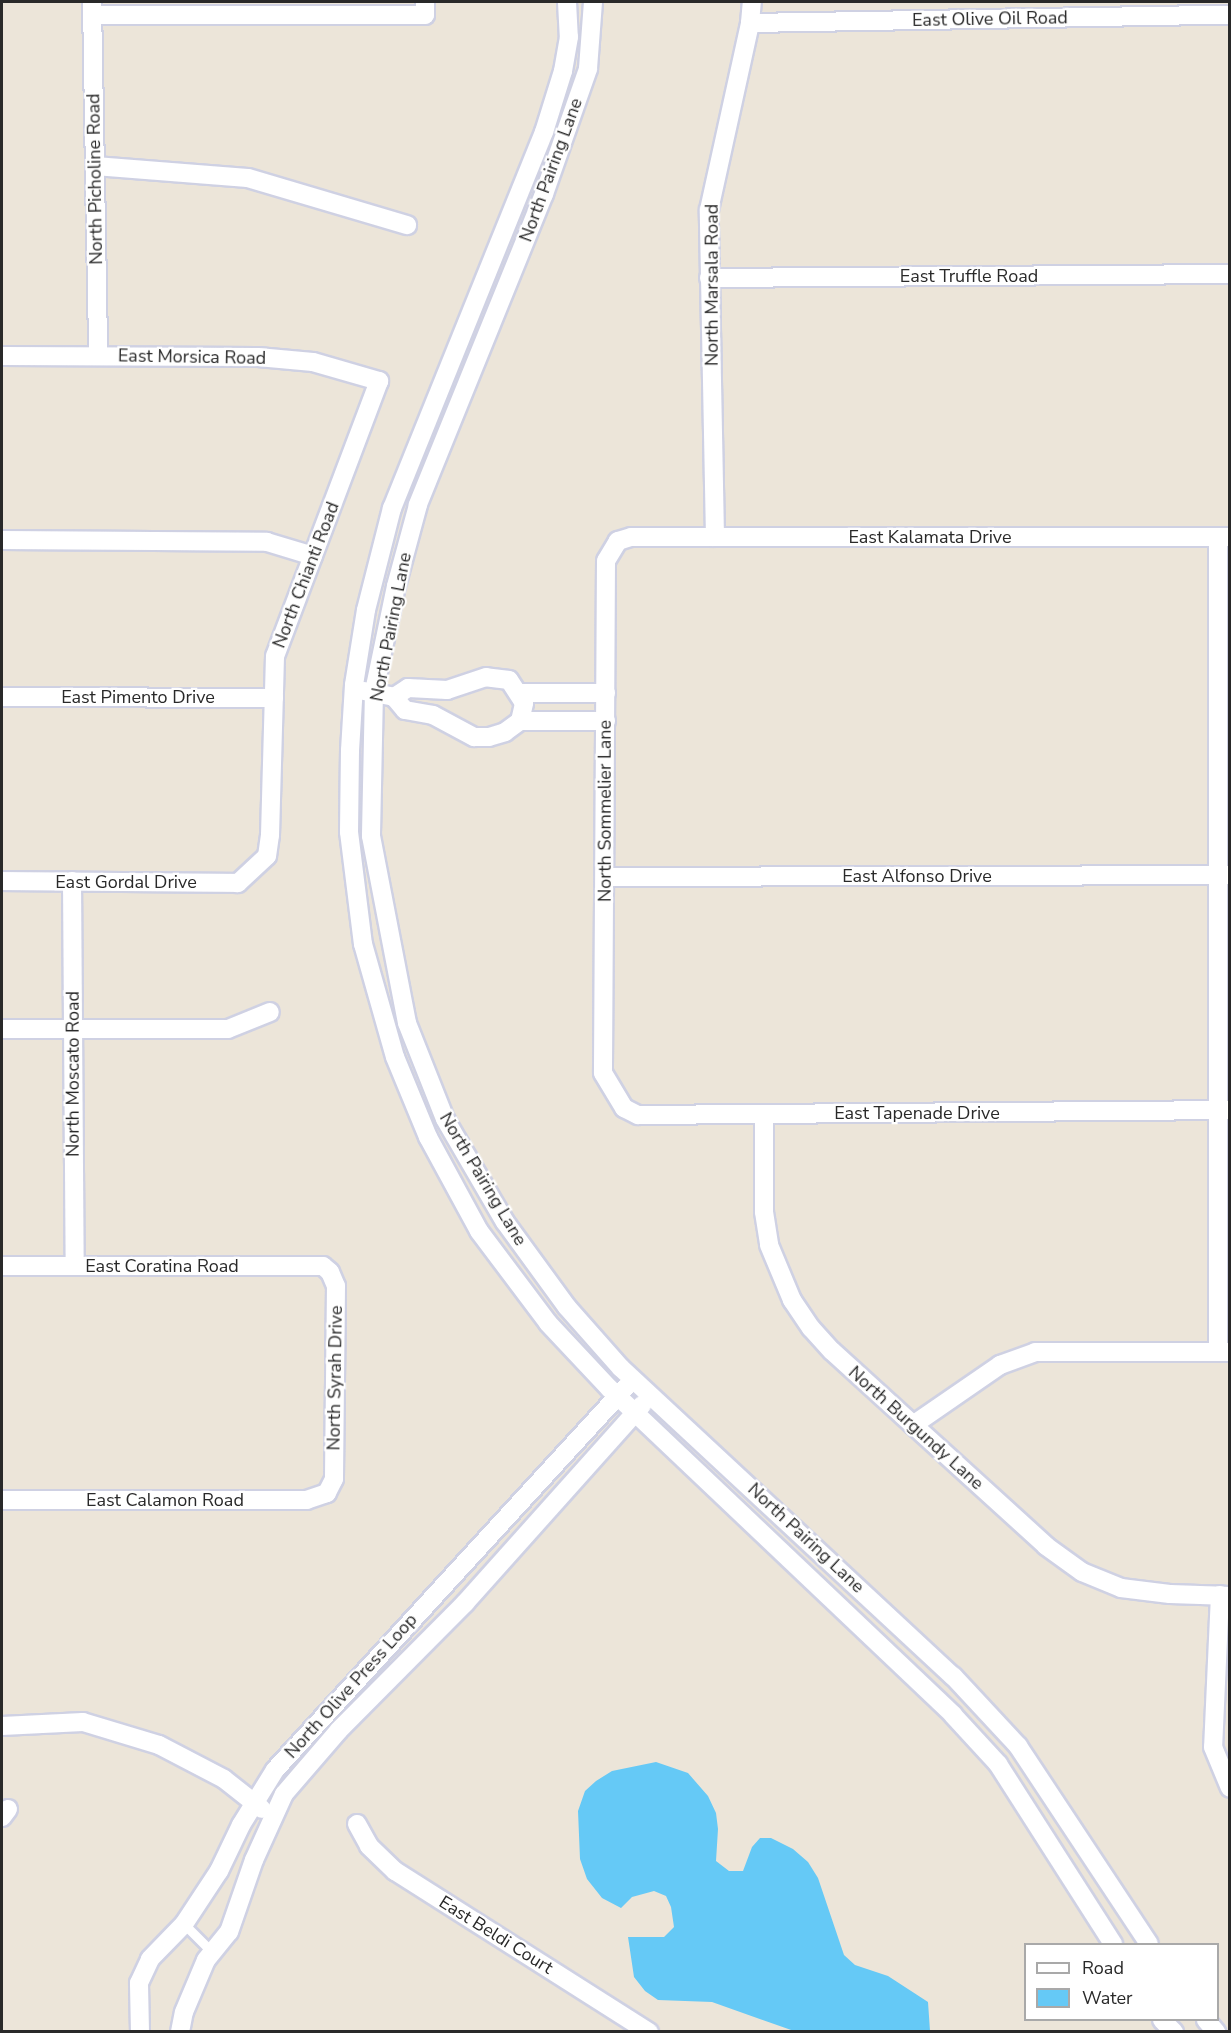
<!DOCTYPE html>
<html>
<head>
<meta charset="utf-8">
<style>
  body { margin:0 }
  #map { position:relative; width:1231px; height:2033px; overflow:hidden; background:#ece5d9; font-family:"Nunito Sans",sans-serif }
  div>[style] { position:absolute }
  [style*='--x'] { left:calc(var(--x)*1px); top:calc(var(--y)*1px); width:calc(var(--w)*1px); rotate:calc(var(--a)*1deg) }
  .water>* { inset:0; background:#65c9f6 }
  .roads { filter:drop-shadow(2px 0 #cfd1e3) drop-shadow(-2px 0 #cfd1e3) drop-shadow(0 2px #cfd1e3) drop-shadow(0 -2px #cfd1e3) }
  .lane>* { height:9px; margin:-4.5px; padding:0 4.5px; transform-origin:4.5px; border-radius:4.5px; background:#fff }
  .street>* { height:18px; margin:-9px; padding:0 9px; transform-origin:9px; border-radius:9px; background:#fff }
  span { translate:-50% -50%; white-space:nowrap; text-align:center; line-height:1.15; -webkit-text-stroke:4.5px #fff; paint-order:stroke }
  .street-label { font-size:18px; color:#292929 }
  .frame { position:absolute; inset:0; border:3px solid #292929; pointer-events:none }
  .legend { position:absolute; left:1024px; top:1943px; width:195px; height:78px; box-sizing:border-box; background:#fff; border:2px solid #a9a9a9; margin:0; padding:8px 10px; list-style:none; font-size:18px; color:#292929 }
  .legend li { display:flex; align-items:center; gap:12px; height:30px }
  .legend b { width:30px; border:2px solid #a9a9a9 }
</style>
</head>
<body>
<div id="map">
  <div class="water">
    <div style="clip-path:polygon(656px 1762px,688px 1773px,708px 1796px,716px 1813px,718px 1829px,716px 1861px,729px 1871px,743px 1871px,752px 1847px,760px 1838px,771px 1838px,793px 1849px,808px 1862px,818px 1878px,844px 1955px,855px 1965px,888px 1976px,928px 2002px,930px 2031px,794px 2031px,712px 2002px,658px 2000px,645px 1991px,634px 1977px,628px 1937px,664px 1937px,674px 1927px,671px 1907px,666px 1896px,654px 1891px,632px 1897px,621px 1908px,602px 1898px,587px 1879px,580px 1859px,578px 1811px,585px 1791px,596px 1781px,612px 1771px)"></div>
  </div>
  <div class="roads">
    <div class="lane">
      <div style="--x:184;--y:1924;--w:40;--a:45"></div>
    </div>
    <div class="street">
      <div style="--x:92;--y:2;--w:354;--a:89"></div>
      <div style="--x:567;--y:2;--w:35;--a:87"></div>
      <div style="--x:569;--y:37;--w:35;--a:100"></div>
      <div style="--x:563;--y:71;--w:64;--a:107.3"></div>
      <div style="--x:544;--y:132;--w:406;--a:112"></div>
      <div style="--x:392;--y:508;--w:105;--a:104.3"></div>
      <div style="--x:366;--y:610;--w:76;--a:99.1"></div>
      <div style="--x:354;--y:685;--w:65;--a:93.5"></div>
      <div style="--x:350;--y:750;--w:82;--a:90.7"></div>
      <div style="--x:349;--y:832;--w:113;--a:82.9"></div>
      <div style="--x:363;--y:944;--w:117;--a:74.2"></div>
      <div style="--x:395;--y:1057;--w:87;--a:67.6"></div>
      <div style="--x:428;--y:1137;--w:107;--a:61.5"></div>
      <div style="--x:479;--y:1231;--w:115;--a:53.1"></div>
      <div style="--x:548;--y:1323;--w:91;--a:46.8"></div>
      <div style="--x:610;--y:1389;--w:473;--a:43.5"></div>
      <div style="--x:953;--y:1715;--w:67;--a:47.4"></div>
      <div style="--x:998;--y:1764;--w:214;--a:57.4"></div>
      <div style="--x:593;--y:2;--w:67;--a:94.3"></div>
      <div style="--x:588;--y:69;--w:133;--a:109.4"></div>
      <div style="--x:544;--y:194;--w:336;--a:112.1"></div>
      <div style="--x:418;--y:505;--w:84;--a:105.2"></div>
      <div style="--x:396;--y:586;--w:107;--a:101.8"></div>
      <div style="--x:374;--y:691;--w:145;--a:91.2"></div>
      <div style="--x:371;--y:836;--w:190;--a:79.1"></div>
      <div style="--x:407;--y:1023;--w:103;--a:68.4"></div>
      <div style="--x:445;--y:1119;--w:119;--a:59.8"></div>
      <div style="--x:505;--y:1222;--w:105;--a:53.9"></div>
      <div style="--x:567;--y:1307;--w:81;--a:48.5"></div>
      <div style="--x:621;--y:1368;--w:453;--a:42.9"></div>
      <div style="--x:953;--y:1676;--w:96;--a:47.1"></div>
      <div style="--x:1018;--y:1746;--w:237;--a:56.5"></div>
      <div style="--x:92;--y:15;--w:333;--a:0"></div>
      <div style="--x:425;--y:15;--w:13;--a:-90"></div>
      <div style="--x:750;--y:23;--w:480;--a:-1"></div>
      <div style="--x:95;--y:166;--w:153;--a:4.5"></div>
      <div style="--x:248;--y:178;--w:166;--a:16.5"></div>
      <div style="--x:709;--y:278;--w:521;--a:-0.44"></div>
      <div style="--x:2;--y:356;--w:256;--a:0.2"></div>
      <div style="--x:258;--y:357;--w:55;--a:5.2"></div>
      <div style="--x:313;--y:362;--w:69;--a:16.1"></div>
      <div style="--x:379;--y:381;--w:294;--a:110.7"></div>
      <div style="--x:275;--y:656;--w:179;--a:91.6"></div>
      <div style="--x:270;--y:835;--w:21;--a:98"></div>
      <div style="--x:267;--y:856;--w:40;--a:137"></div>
      <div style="--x:238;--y:883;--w:236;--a:-179.5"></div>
      <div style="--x:715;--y:537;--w:327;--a:-91.1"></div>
      <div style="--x:709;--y:210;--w:191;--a:-77.6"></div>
      <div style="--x:750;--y:23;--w:21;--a:-85"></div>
      <div style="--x:1218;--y:537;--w:815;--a:90"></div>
      <div style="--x:1230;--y:537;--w:599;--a:180"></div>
      <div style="--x:631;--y:537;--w:14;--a:163"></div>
      <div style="--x:618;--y:541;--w:23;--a:121"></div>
      <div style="--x:606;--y:561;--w:512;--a:90.34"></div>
      <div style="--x:603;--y:1073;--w:41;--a:59"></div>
      <div style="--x:624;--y:1108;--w:16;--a:27"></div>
      <div style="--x:638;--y:1115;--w:592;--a:-0.48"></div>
      <div style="--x:2;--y:540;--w:265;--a:0.4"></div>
      <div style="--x:267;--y:542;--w:48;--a:16.9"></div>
      <div style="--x:364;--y:691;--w:31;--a:11"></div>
      <div style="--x:394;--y:697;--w:17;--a:50"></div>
      <div style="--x:405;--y:710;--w:28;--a:10"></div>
      <div style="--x:433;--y:715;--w:47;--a:28.2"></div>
      <div style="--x:474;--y:737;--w:15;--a:0"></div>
      <div style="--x:489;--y:737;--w:17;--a:-17"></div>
      <div style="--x:505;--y:732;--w:19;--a:-36"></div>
      <div style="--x:520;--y:721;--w:18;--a:-77"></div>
      <div style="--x:524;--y:703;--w:27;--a:-123"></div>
      <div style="--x:509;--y:680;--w:23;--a:-173"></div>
      <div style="--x:486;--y:677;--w:41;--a:161.6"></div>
      <div style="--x:447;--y:690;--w:39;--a:-177"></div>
      <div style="--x:408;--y:688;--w:17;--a:147"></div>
      <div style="--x:520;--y:693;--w:86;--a:0"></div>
      <div style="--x:2;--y:697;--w:272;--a:0.2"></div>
      <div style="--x:520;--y:721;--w:86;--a:0"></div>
      <div style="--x:605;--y:877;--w:625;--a:-0.18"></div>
      <div style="--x:72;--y:881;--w:385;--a:89.6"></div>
      <div style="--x:2;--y:1029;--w:226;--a:0"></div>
      <div style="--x:228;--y:1029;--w:45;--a:-22"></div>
      <div style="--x:764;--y:1114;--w:98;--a:90"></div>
      <div style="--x:764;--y:1212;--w:33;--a:81"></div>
      <div style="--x:769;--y:1245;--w:60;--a:67.3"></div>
      <div style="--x:792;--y:1300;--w:34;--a:56"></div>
      <div style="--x:811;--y:1328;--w:31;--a:48"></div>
      <div style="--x:832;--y:1351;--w:290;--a:42.3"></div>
      <div style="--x:1046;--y:1546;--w:44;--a:35.8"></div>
      <div style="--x:1082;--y:1572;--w:42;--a:22.3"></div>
      <div style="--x:1121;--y:1588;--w:49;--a:7"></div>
      <div style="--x:1170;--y:1594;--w:60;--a:1.9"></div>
      <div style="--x:2;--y:1266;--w:321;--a:0"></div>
      <div style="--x:323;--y:1266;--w:9;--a:41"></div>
      <div style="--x:330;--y:1272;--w:15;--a:67"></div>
      <div style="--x:336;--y:1286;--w:193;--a:90.6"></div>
      <div style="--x:334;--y:1479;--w:16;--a:117"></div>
      <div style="--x:327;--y:1493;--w:21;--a:161"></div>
      <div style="--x:307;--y:1500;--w:305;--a:180"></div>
      <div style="--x:913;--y:1425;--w:106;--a:-34.6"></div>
      <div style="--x:1000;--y:1365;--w:37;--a:-20"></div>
      <div style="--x:1035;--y:1352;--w:194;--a:0"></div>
      <div style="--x:1220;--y:1595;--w:152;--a:92.6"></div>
      <div style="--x:1213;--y:1747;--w:44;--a:67.5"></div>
      <div style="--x:2;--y:1726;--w:81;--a:-2.8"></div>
      <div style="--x:83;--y:1722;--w:79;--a:16.8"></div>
      <div style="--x:159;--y:1745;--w:73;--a:27.6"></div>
      <div style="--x:224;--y:1779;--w:48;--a:38.3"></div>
      <div style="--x:2;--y:1817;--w:10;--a:-53"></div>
      <div style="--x:357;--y:1824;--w:25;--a:61"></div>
      <div style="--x:369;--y:1846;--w:36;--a:44"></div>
      <div style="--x:395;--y:1871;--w:301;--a:32.4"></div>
      <div style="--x:1162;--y:2020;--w:17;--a:45"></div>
      <div style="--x:1206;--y:2020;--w:16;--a:50"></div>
      <div style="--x:140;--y:2032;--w:49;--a:-91.2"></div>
      <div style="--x:139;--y:1983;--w:26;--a:-65"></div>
      <div style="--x:150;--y:1959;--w:49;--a:-45.8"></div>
      <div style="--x:184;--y:1924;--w:64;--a:-56.6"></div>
      <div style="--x:219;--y:1871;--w:51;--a:-64.4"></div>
      <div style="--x:241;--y:1825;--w:65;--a:-58.3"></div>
      <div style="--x:275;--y:1770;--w:520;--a:-47.5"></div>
      <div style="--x:180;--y:2032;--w:20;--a:-79"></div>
      <div style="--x:184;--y:2012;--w:56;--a:-67.1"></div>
      <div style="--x:206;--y:1960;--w:36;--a:-51"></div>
      <div style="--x:229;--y:1932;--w:76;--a:-70.9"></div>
      <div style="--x:254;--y:1860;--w:72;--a:-65.6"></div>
      <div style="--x:284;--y:1794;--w:84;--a:-49.3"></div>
      <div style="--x:339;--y:1730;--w:179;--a:-45.2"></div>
      <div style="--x:465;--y:1603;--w:266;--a:-48.2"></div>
    </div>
  </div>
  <div class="street-label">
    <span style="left:990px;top:19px;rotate:-1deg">East Olive Oil Road</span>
    <span style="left:551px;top:170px;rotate:-70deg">North Pairing Lane</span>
    <span style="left:95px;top:179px;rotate:-91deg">North Picholine Road</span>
    <span style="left:969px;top:276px">East Truffle Road</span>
    <span style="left:712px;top:285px;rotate:-90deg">North Marsala Road</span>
    <span style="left:192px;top:357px;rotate:1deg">East Morsica Road</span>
    <span style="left:930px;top:537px">East Kalamata Drive</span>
    <span style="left:306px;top:575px;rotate:-69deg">North Chianti Road</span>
    <span style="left:391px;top:627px;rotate:-79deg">North Pairing Lane</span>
    <span style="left:138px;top:697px">East Pimento Drive</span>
    <span style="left:605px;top:811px;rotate:-90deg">North Sommelier Lane</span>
    <span style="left:917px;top:876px">East Alfonso Drive</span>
    <span style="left:126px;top:882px">East Gordal Drive</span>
    <span style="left:73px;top:1074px;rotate:-90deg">North Moscato Road</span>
    <span style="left:917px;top:1113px">East Tapenade Drive</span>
    <span style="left:483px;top:1179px;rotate:59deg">North Pairing Lane</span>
    <span style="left:162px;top:1266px">East Coratina Road</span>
    <span style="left:335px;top:1378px;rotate:-89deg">North Syrah Drive</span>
    <span style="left:916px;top:1428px;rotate:42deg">North Burgundy Lane</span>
    <span style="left:165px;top:1500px">East Calamon Road</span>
    <span style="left:806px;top:1538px;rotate:43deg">North Pairing Lane</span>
    <span style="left:351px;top:1686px;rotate:-48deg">North Olive Press Loop</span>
    <span style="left:496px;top:1935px;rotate:32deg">East Beldi Court</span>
  </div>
  <div class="frame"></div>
  <ul class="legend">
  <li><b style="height:8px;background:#fff"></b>Road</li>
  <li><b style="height:16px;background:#65c9f6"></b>Water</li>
  </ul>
</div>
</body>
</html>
